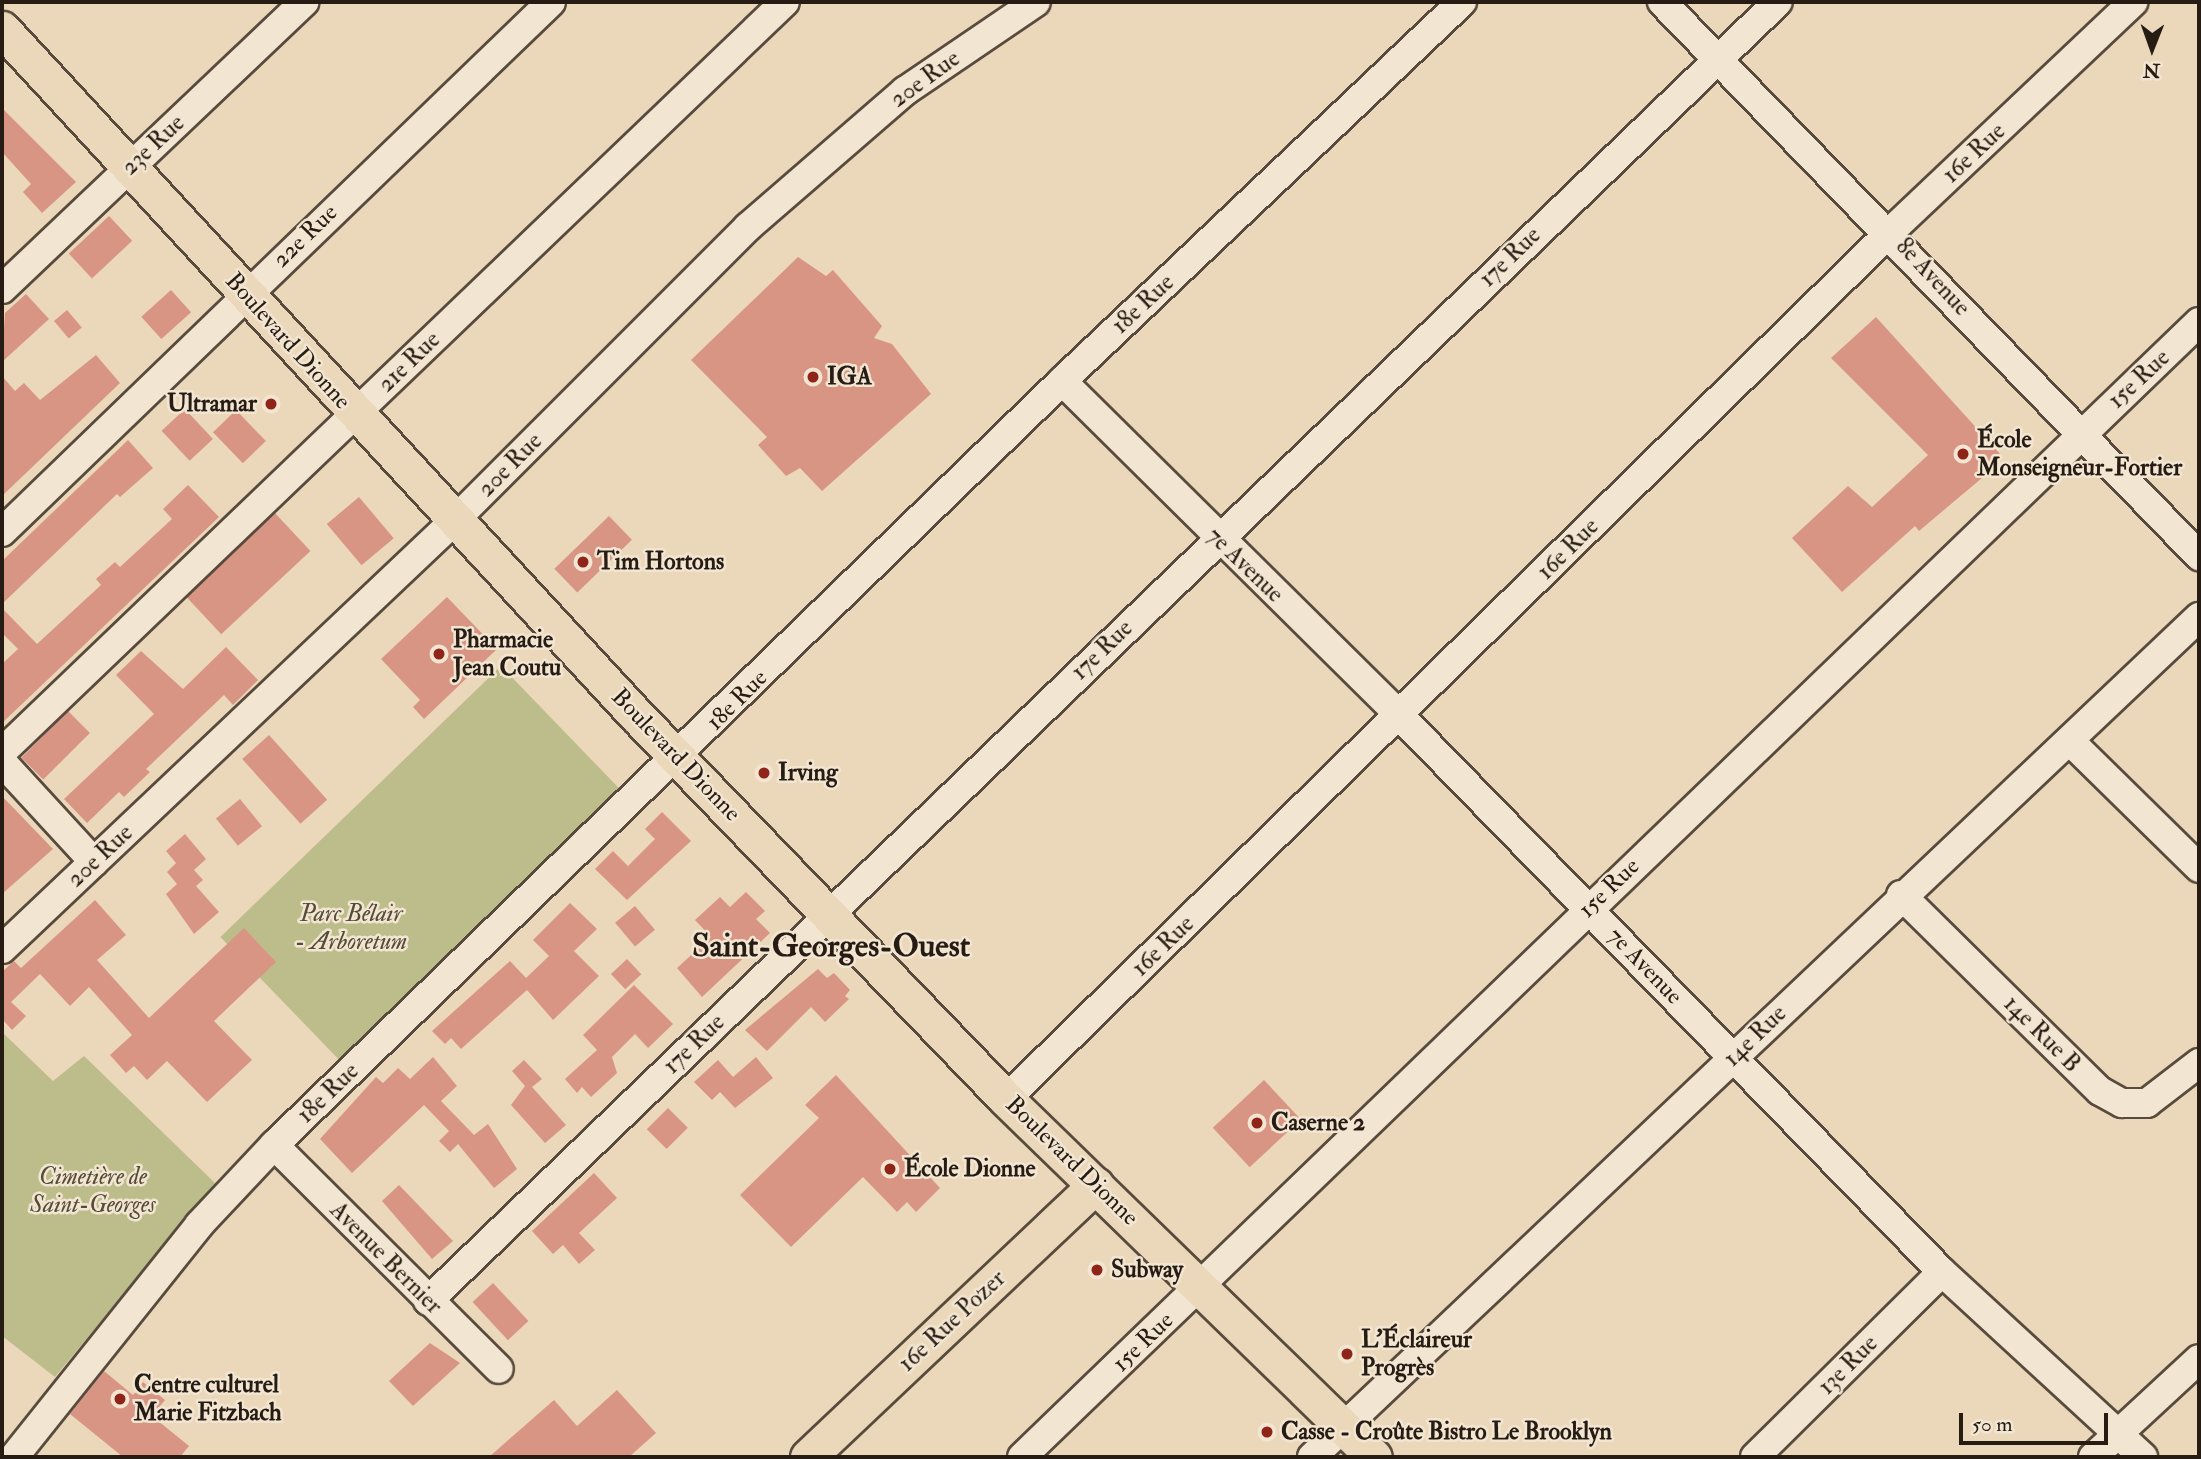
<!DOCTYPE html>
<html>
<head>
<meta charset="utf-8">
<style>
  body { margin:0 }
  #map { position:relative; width:2201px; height:1459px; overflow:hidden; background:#ebd8ba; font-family:"IM FELL Double Pica",serif }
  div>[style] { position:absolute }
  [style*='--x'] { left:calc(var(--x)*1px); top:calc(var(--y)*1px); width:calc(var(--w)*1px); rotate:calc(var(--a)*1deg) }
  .green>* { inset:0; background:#bdbd8b; transform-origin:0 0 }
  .building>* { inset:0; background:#d99583; transform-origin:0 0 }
  .roads { filter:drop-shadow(2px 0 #584b3d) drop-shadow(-2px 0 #584b3d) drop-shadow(0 2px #584b3d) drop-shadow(0 -2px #584b3d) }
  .minor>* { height:28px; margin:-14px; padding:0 14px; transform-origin:14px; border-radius:14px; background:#f2e6d2 }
  .major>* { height:35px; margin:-17.5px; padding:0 17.5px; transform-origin:17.5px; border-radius:17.5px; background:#ebd8ba }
  .dots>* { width:19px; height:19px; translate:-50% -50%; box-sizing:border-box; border:4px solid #f2e6d2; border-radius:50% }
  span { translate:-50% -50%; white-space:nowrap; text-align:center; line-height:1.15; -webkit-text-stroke:5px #f2e6d2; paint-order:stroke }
  .street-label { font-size:24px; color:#271c13 }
  .poi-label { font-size:24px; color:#271c13; font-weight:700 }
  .left { translate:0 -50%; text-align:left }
  .right { translate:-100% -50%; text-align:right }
  .park-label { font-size:24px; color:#544c37; font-style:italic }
  .district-label { font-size:32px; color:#271c13; font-weight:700 }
  .frame { position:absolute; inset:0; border:4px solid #271c13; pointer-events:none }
  .north { position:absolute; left:2117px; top:14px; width:70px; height:70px; -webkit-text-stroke:5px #f2e6d2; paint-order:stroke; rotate:181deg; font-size:19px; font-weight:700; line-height:28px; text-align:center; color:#271c13 }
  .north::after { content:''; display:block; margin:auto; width:24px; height:32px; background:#271c13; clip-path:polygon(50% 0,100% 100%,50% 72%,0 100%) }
  .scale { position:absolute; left:1959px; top:1413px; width:149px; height:32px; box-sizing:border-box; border:4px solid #271c13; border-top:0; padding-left:9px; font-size:21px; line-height:24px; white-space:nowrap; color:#271c13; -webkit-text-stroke:5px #f2e6d2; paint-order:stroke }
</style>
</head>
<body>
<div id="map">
  <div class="green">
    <div style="left:501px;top:666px;width:179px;height:390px;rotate:46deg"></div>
    <div style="clip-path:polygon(2px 1032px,53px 1081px,84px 1056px,215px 1183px,55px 1377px,2px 1336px)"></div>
  </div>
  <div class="building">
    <div style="clip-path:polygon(2px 108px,76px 182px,42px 213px,23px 192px,31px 184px,2px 152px)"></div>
    <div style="left:109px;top:216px;width:34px;height:55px;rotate:47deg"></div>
    <div style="clip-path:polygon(798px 257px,826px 276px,833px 270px,882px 326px,874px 338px,892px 344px,931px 394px,822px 491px,800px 468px,786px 476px,758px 445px,767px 437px,691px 360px)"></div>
    <div style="left:171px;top:290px;width:30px;height:40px;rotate:48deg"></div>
    <div style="clip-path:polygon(26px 294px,49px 319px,2px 362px,5px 313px)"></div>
    <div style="left:67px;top:310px;width:23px;height:17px;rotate:50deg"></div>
    <div style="clip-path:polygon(1876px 317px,2000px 454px,1977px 473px,1982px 478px,1919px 531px,1915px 526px,1842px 592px,1792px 538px,1848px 486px,1872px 507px,1928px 455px,1831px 358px)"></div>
    <div style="clip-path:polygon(96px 355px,120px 383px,2px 496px,2px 376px,15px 391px,24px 383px,40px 400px)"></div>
    <div style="left:185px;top:409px;width:41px;height:32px;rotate:47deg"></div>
    <div style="left:236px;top:410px;width:43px;height:32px;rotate:46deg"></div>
    <div style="clip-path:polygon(128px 440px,153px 468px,120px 497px,117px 494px,2px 604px,2px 561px)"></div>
    <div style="clip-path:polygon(188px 485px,219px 517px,2px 723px,2px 664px,18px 649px,2px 633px,2px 608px,37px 644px,101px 585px,96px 579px,115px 562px,120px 567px,172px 519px,163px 509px)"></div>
    <div style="left:359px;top:497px;width:54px;height:42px;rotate:50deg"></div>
    <div style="left:275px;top:513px;width:52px;height:122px;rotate:47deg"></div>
    <div style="left:609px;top:516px;width:33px;height:76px;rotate:46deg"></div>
    <div style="clip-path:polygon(447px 597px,497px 649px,424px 719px,413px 707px,420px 700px,381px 659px)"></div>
    <div style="clip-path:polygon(226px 647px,258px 680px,233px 705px,224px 695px,146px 769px,150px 772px,124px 797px,119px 792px,87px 823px,64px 799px,154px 714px,116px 675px,141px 651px,183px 689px)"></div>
    <div style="left:68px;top:711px;width:31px;height:66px;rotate:45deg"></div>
    <div style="left:269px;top:735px;width:87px;height:36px;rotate:48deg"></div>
    <div style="clip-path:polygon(2px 796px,53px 849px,2px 894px)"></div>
    <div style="left:240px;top:799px;width:35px;height:31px;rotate:51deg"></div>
    <div style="clip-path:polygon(662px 812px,691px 841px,627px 900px,595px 869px,613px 851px,628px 866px,655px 839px,645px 829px)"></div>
    <div style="clip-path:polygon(185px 834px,206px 859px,194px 870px,203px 880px,196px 886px,219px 912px,194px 934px,166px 894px,177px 884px,167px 872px,176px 863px,166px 851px)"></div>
    <div style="clip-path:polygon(746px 892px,765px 911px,756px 919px,770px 933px,702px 997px,677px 968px,711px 937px,695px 920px,720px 897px,730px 907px)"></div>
    <div style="clip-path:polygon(95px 900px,126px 935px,97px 960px,149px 1018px,244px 928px,276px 962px,214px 1021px,252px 1060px,207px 1102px,167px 1061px,147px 1080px,134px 1066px,126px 1073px,110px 1055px,132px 1035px,89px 987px,70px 1006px,40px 974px,11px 1002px,26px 1016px,12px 1030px,2px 1019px,2px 972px,14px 961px,21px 968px)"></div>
    <div style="clip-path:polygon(570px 903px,597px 929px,574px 951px,599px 976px,553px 1020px,527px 990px,461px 1049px,451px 1038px,445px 1044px,432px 1031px,510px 961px,526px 978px,549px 956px,533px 940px)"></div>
    <div style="left:635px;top:906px;width:31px;height:26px;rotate:50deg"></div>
    <div style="left:627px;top:959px;width:21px;height:22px;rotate:47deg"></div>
    <div style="clip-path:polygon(818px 969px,827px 978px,834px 973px,850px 990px,845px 996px,849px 999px,825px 1022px,811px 1007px,767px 1051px,745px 1030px)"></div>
    <div style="clip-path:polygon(634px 985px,673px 1024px,648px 1048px,635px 1034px,612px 1057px,617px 1073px,591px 1097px,582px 1087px,577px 1093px,565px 1079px,597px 1050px,583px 1035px)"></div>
    <div style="clip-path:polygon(433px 1057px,457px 1086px,441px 1101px,474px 1135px,488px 1124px,517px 1169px,494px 1188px,458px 1144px,450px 1152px,439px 1141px,449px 1131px,424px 1105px,352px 1173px,320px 1139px,376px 1077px,383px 1083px,398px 1068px,410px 1079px)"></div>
    <div style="clip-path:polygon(756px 1057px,773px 1078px,735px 1108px,720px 1092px,712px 1100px,694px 1082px,718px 1060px,733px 1077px)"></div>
    <div style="clip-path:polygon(524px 1060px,542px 1079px,532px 1087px,566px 1125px,545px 1143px,511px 1105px,525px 1086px,512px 1071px)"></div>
    <div style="clip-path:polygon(836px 1075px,940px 1188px,916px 1212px,907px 1202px,897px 1212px,863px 1177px,791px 1247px,740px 1195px,819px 1118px,805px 1105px)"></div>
    <div style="left:1264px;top:1080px;width:54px;height:70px;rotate:47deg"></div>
    <div style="left:668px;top:1108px;width:28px;height:30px;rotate:45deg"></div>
    <div style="clip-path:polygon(594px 1173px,617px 1198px,579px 1233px,595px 1250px,579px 1264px,563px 1245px,553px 1254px,532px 1231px)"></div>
    <div style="clip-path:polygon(399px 1185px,453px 1241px,432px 1259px,382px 1201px)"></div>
    <div style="left:493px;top:1283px;width:52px;height:28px;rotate:47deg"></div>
    <div style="clip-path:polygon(430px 1343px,460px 1363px,413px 1406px,389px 1381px)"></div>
    <div style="clip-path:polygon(104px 1371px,133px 1395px,143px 1382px,165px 1400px,152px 1416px,189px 1446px,180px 1457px,123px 1457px,70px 1414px)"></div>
    <div style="clip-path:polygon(617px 1390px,656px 1433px,629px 1457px,489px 1457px,554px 1400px,577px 1426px)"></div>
  </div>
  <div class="roads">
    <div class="minor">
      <div style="--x:1662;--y:2;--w:772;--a:45.89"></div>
      <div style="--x:2;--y:289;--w:417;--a:-43.5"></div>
      <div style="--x:1062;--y:381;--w:474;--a:44.7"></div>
      <div style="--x:1399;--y:715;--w:778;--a:45.73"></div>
      <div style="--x:1942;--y:1272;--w:273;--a:42.6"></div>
      <div style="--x:2;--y:532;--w:763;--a:-43.99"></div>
      <div style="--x:2072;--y:743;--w:178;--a:44.5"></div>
      <div style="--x:2;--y:752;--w:1084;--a:-43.77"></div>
      <div style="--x:2;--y:762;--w:136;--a:47.4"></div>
      <div style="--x:1901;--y:895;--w:279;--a:44.6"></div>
      <div style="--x:2100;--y:1091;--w:25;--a:29"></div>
      <div style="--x:2122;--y:1103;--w:25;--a:0"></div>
      <div style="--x:2147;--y:1103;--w:66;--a:-37.6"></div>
      <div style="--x:2;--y:949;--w:625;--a:-43.44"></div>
      <div style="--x:456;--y:519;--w:413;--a:-45"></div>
      <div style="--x:748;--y:227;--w:208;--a:-40.9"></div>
      <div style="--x:905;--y:91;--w:158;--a:-34.2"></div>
      <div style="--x:1006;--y:1099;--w:1238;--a:-44.44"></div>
      <div style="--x:1890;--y:232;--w:335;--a:-43.4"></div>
      <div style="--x:274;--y:1145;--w:317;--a:44.9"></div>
      <div style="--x:428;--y:1301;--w:1873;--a:-43.9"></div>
      <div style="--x:14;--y:1457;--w:297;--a:-51.4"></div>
      <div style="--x:199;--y:1225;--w:110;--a:-46.8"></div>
      <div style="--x:274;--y:1145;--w:1098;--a:-44.11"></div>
      <div style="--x:1062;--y:381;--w:551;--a:-43.46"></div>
      <div style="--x:1022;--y:1457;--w:1635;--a:-43.96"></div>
      <div style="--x:1312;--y:1457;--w:1222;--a:-43.44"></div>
      <div style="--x:1755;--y:1457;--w:263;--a:-44.7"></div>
      <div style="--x:2093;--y:1457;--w:144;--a:-42.8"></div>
    </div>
    <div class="major">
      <div style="--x:2;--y:29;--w:934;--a:47.26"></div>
      <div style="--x:636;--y:715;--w:533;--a:46.06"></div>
      <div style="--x:1006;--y:1099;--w:513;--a:44.21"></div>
      <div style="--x:808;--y:1457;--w:396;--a:-43.4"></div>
    </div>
  </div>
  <div class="dots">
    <div style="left:813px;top:377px;background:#8f2418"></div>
    <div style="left:271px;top:404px;background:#8f2418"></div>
    <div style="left:1963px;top:454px;background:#8f2418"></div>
    <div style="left:583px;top:562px;background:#8f2418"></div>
    <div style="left:439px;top:654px;background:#8f2418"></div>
    <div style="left:764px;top:773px;background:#8f2418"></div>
    <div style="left:1257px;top:1123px;background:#8f2418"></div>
    <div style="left:890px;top:1169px;background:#8f2418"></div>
    <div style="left:1097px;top:1270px;background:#8f2418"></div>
    <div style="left:1347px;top:1354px;background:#8f2418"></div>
    <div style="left:120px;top:1399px;background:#8f2418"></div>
    <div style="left:1267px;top:1432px;background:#8f2418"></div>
  </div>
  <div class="street-label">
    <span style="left:925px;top:79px;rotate:-36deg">20e Rue</span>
    <span style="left:153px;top:145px;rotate:-43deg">23e Rue</span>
    <span style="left:1974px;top:153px;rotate:-43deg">16e Rue</span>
    <span style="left:305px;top:236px;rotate:-44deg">22e Rue</span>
    <span style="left:1510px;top:257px;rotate:-44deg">17e Rue</span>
    <span style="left:1933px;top:277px;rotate:47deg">8e Avenue</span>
    <span style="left:1143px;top:304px;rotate:-43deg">18e Rue</span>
    <span style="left:288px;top:341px;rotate:48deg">Boulevard Dionne</span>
    <span style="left:409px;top:362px;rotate:-44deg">21e Rue</span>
    <span style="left:2139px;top:379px;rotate:-43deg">15e Rue</span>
    <span style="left:510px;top:465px;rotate:-45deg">20e Rue</span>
    <span style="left:1568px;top:549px;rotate:-45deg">16e Rue</span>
    <span style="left:1245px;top:565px;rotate:44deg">7e Avenue</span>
    <span style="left:1102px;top:650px;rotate:-44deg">17e Rue</span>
    <span style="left:737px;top:700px;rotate:-45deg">18e Rue</span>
    <span style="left:676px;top:755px;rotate:46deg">Boulevard Dionne</span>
    <span style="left:100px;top:856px;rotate:-43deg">20e Rue</span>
    <span style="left:1609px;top:888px;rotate:-44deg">15e Rue</span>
    <span style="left:1163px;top:946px;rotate:-44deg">16e Rue</span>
    <span style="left:1645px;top:966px;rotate:46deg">7e Avenue</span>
    <span style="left:2042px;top:1034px;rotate:45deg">14e Rue B</span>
    <span style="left:1755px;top:1036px;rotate:-44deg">14e Rue</span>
    <span style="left:694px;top:1044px;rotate:-44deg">17e Rue</span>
    <span style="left:328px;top:1093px;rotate:-44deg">18e Rue</span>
    <span style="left:1072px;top:1161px;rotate:44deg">Boulevard Dionne</span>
    <span style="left:386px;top:1258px;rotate:45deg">Avenue Bernier</span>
    <span style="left:952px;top:1321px;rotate:-43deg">16e Rue Pozer</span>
    <span style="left:1143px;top:1342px;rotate:-44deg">15e Rue</span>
    <span style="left:1848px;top:1365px;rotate:-45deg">13e Rue</span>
  </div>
  <div class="poi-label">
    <span class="left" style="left:827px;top:377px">IGA</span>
    <span class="right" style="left:257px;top:404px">Ultramar</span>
    <span class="left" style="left:1977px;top:454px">École<br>Monseigneur-Fortier</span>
    <span class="left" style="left:597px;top:562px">Tim Hortons</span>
    <span class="left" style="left:453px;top:654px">Pharmacie<br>Jean Coutu</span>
    <span class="left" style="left:778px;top:773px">Irving</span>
    <span class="left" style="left:1271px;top:1123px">Caserne 2</span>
    <span class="left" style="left:904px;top:1169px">École Dionne</span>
    <span class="left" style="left:1111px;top:1270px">Subway</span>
    <span class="left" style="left:1361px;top:1354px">L'Éclaireur<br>Progrès</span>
    <span class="left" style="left:134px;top:1399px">Centre culturel<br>Marie Fitzbach</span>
    <span class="left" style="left:1281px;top:1432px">Casse - Croûte Bistro Le Brooklyn</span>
  </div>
  <div class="park-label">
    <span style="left:351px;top:928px">Parc Bélair<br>- Arboretum</span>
    <span style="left:93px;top:1191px">Cimetière de<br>Saint-Georges</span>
  </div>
  <div class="district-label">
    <span style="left:831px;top:946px">Saint-Georges-Ouest</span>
  </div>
  <div class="frame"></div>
  <div class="north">N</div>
  <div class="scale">50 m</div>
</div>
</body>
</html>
